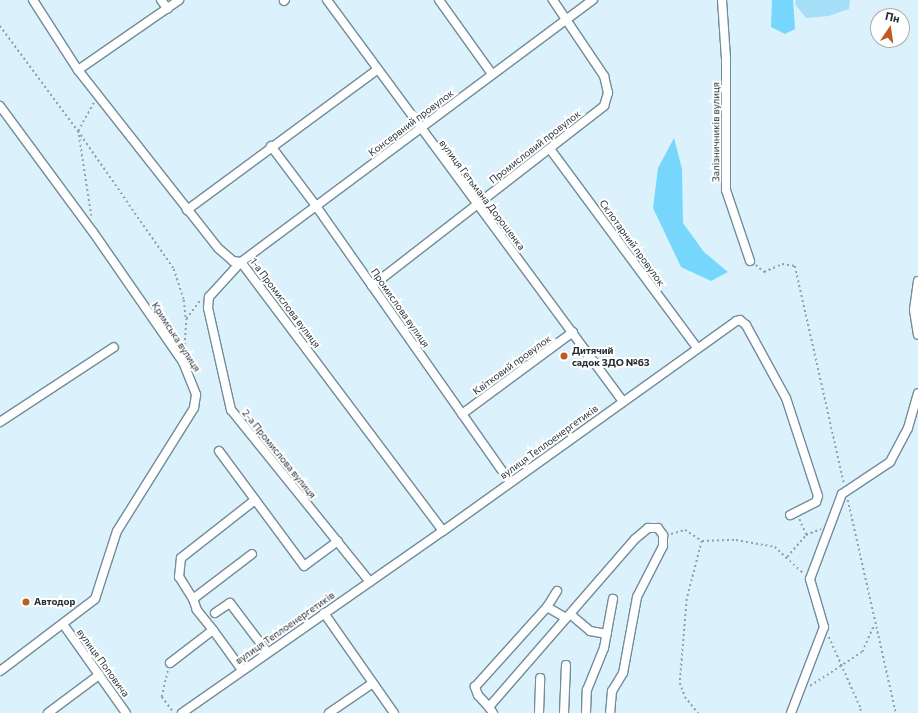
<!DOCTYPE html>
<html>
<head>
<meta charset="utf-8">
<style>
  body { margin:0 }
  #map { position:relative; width:918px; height:713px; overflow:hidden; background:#dbf2fc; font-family:Commissioner,sans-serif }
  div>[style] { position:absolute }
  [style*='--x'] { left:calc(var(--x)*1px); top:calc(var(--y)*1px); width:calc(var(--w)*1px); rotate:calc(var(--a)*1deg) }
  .green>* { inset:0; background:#a4dff7 }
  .water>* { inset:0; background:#77d6fb }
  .path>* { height:1.5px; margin-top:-0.75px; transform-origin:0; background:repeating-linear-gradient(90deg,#8fa1a9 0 2px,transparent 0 5px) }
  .roads { filter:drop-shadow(1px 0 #728c98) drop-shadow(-1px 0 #728c98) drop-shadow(0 1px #728c98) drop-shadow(0 -1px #728c98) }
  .minor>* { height:8px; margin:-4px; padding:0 4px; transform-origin:4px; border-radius:4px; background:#fff }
  .dots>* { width:11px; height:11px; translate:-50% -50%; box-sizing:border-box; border:2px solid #fff; border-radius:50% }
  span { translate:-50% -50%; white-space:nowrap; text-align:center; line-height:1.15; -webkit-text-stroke:4px #fff; paint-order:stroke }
  .street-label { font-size:10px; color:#273237 }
  .poi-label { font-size:10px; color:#273237; font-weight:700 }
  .left { translate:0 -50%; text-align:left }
  .north { position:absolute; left:870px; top:8px; width:40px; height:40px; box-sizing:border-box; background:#fff; border:1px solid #a9adaf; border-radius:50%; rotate:13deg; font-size:11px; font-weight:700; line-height:16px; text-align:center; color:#273237 }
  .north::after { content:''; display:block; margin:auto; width:14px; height:18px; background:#be5a24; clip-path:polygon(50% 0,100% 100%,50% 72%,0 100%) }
</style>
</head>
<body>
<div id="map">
  <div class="green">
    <div style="clip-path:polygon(796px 0,850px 0,849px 9px,829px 16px,806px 18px,795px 4px)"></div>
  </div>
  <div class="water">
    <div style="clip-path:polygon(772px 0,793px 0,795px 29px,785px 34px,771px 27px)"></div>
    <div style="clip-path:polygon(674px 138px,682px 169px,683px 223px,704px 252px,728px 272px,711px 281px,681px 267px,653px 208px,658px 168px)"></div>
  </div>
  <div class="path">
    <div style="--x:0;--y:26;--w:131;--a:53.4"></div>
    <div style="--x:78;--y:131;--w:168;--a:55.2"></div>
    <div style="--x:174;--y:269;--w:33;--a:72"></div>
    <div style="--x:184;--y:300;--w:19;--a:84"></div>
    <div style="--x:91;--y:216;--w:86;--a:-98.7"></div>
    <div style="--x:78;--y:131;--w:33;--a:-61"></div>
    <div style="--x:756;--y:265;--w:11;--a:41"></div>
    <div style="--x:764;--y:272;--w:20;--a:-24"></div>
    <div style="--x:782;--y:264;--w:13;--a:9"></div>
    <div style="--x:795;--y:266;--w:222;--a:77.3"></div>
    <div style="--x:184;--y:350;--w:31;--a:-86"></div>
    <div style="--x:186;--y:319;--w:25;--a:-53"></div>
    <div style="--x:848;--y:500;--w:218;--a:77.3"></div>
    <div style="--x:671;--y:534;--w:15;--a:-16"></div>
    <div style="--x:685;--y:530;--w:20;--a:33"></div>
    <div style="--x:702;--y:541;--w:60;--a:104.5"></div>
    <div style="--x:687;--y:599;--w:84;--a:94.8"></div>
    <div style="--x:680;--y:683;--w:15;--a:70"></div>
    <div style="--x:685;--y:697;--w:21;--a:51"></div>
    <div style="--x:806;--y:535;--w:16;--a:-22"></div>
    <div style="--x:702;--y:541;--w:34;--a:-2"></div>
    <div style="--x:736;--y:540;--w:40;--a:10"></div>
    <div style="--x:775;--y:547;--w:38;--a:43"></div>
    <div style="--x:787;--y:557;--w:29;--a:-49"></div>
    <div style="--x:806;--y:535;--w:17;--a:-114"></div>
    <div style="--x:829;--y:637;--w:79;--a:66"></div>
    <div style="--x:861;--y:709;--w:4;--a:104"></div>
    <div style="--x:168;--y:671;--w:27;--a:103"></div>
    <div style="--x:162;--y:697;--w:20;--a:53"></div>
    <div style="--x:810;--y:686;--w:62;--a:-33.2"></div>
    <div style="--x:862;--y:652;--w:30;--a:-66"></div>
  </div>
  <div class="roads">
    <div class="minor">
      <div style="--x:33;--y:0;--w:83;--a:57.3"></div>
      <div style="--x:78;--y:70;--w:226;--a:51.8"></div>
      <div style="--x:218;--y:248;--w:20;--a:41"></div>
      <div style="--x:233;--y:261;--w:8;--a:7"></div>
      <div style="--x:241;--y:262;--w:336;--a:53.1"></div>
      <div style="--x:161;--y:0;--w:11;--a:52"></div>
      <div style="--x:327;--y:0;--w:498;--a:53.6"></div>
      <div style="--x:439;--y:0;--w:91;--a:54.4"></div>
      <div style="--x:722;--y:0;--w:59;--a:86.1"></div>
      <div style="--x:726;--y:59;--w:131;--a:90"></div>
      <div style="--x:726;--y:190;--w:75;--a:71.3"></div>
      <div style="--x:284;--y:1;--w:1;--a:-45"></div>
      <div style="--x:78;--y:70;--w:123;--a:-34.7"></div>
      <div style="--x:0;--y:106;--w:157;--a:53.6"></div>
      <div style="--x:93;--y:232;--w:158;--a:55.3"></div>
      <div style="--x:183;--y:362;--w:35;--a:68"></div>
      <div style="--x:196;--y:395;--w:13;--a:99"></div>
      <div style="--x:194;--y:408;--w:145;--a:122"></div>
      <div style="--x:117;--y:531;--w:71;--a:107.9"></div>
      <div style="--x:95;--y:599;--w:119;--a:142.8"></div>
      <div style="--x:271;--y:146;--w:75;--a:53.1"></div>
      <div style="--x:316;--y:206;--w:337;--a:54.9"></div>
      <div style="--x:550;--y:149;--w:247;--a:53.5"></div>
      <div style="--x:187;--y:210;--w:236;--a:-36.4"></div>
      <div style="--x:918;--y:281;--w:29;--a:98"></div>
      <div style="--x:914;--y:310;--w:25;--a:81"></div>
      <div style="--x:372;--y:286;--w:294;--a:-37.8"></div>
      <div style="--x:604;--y:106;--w:14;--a:-73"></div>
      <div style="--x:608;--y:93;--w:17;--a:-103"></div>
      <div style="--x:604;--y:76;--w:92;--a:-123.9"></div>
      <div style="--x:462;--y:414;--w:138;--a:-36.5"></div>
      <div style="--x:0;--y:422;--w:136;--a:-33.3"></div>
      <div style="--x:219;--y:451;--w:143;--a:53.5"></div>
      <div style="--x:304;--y:566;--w:42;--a:-36.3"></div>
      <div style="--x:370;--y:582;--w:221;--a:-128.9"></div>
      <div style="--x:231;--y:410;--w:105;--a:-102.7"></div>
      <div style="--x:208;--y:308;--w:11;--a:-85"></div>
      <div style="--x:209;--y:297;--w:47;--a:-47.6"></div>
      <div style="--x:241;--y:262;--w:439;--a:-36.7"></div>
      <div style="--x:193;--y:599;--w:26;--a:-122"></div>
      <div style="--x:179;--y:577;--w:19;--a:-84"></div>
      <div style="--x:181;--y:558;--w:94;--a:-38.1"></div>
      <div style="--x:547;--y:607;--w:19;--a:-58"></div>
      <div style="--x:215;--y:613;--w:18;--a:-34"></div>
      <div style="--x:230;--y:603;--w:61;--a:52.9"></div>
      <div style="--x:324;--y:613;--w:122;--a:55"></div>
      <div style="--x:570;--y:614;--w:26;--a:40"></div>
      <div style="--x:590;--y:631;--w:17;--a:10"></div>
      <div style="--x:63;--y:624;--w:109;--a:54.7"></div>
      <div style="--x:213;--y:630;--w:26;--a:-129"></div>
      <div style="--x:197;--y:610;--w:12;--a:-110"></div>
      <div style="--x:193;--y:599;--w:74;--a:-37.3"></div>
      <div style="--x:170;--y:663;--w:54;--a:-37.5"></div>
      <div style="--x:213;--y:630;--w:49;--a:54.1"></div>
      <div style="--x:489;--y:707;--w:16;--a:-133"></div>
      <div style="--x:478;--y:695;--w:9;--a:-111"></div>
      <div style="--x:475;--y:687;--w:108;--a:-48"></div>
      <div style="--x:547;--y:607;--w:22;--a:30"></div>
      <div style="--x:48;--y:713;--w:64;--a:-36.7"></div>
      <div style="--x:182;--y:713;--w:318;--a:-34.9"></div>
      <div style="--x:443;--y:531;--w:360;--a:-35.6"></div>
      <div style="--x:736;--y:321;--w:4;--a:-14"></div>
      <div style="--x:740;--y:320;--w:8;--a:40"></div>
      <div style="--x:746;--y:325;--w:83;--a:61.3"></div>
      <div style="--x:786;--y:398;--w:103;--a:71.9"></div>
      <div style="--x:818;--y:496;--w:6;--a:108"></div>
      <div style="--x:816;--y:502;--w:29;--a:153"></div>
      <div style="--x:329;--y:713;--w:53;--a:-34.3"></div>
      <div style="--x:493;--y:713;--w:7;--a:-124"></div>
      <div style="--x:489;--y:707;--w:223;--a:-49"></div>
      <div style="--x:635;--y:539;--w:17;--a:-40"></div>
      <div style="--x:648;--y:528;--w:10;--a:0"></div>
      <div style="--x:658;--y:528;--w:9;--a:54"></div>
      <div style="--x:663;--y:535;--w:11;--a:90"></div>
      <div style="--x:663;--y:546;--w:57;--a:117"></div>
      <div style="--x:637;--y:597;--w:77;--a:100.4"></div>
      <div style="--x:623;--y:673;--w:21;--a:121"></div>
      <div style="--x:612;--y:691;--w:22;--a:95"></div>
      <div style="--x:539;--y:713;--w:35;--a:-88"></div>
      <div style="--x:564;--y:713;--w:48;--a:-87.6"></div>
      <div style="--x:586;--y:713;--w:23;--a:-88"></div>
      <div style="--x:587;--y:690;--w:45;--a:-68"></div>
      <div style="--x:604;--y:648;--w:50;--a:-79.6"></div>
      <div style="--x:791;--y:713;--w:92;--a:-69"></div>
      <div style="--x:824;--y:627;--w:50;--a:-106.3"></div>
      <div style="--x:810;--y:579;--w:91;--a:-69.4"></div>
      <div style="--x:842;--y:494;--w:58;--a:-33.7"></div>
      <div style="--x:890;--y:462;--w:38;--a:-62"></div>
      <div style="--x:908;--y:428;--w:36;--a:-74"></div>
    </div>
  </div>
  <div class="dots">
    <div style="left:564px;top:356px;background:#be5a24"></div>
    <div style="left:26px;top:602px;background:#be5a24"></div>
  </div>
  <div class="street-label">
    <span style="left:411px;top:123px;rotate:-37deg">Консервний провулок</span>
    <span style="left:716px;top:132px;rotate:-90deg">Залізничників вулиця</span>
    <span style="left:535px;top:147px;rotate:-38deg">Промисловий провулок</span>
    <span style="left:482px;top:195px;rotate:53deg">вулиця Гетьмана Дорошенка</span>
    <span style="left:632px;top:243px;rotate:54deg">Склотарний провулок</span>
    <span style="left:285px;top:303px;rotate:53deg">1-а Промислова вулиця</span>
    <span style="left:400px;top:308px;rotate:55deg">Промислова вулиця</span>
    <span style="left:176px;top:337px;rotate:57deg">Кримська вулиця</span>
    <span style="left:512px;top:365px;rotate:-36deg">Квітковий провулок</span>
    <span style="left:549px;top:442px;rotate:-36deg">вулиця Теплоенергетиків</span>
    <span style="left:279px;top:454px;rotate:51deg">2-а Промислова вулиця</span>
    <span style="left:285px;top:628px;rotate:-35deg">вулиця Теплоенергетиків</span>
    <span style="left:103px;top:663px;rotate:54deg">вулиця Поповича</span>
  </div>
  <div class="poi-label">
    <span class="left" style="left:572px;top:356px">Дитячий<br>садок ЗДО №63</span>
    <span class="left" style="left:34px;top:602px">Автодор</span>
  </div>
  <div class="north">Пн</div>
</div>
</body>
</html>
